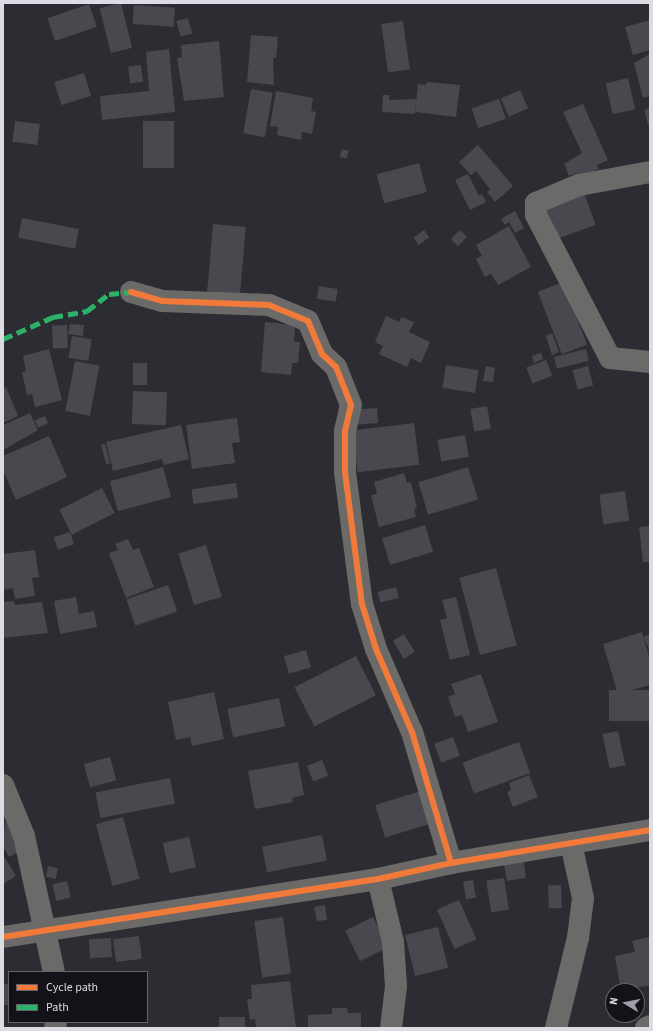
<!DOCTYPE html>
<html>
<head>
<meta charset="utf-8">
<style>
  body { margin:0 }
  #map { position:relative; width:653px; height:1031px; overflow:hidden; background:#2c2c33; font-family:"Source Sans 3",sans-serif }
  div>[style] { position:absolute }
  [style*='--x'] { left:calc(var(--x)*1px); top:calc(var(--y)*1px); width:calc(var(--w)*1px); rotate:calc(var(--a)*1deg) }
  .building>* { inset:0; background:#48484e; transform-origin:0 0 }
  .minor>* { height:22px; margin:-11px; padding:0 11px; transform-origin:11px; border-radius:11px; background:#6c6a69 }
  .quiet>* { height:5px; margin-top:-2.5px; transform-origin:0; background:repeating-linear-gradient(90deg,#2db169 0 10px,transparent 0 15px) }
  .cycleway>* { height:6px; margin:-3px; padding:0 3px; transform-origin:3px; border-radius:3px; background:#f17a3a }
  span { translate:-50% -50%; white-space:nowrap; text-align:center; line-height:1.15; -webkit-text-stroke:3.5px #121218; paint-order:stroke }
  .frame { position:absolute; inset:0; border:4px solid #dcdce5; pointer-events:none }
  .legend { position:absolute; left:8px; top:971px; width:140px; height:52px; box-sizing:border-box; background:#121218; border:1px solid #63636a; margin:0; padding:5px 7px; list-style:none; font-size:12px; color:#dcdce5 }
  .legend li { display:flex; align-items:center; gap:8px; height:20px }
  .legend b { width:20px; border:1px solid #63636a }
  .north { position:absolute; left:605px; top:983px; width:40px; height:40px; box-sizing:border-box; background:#121218; border:1px solid #63636a; border-radius:50%; rotate:280deg; font-size:11px; font-weight:700; line-height:16px; text-align:center; color:#dcdce5 }
  .north::after { content:''; display:block; margin:auto; width:14px; height:18px; background:#9e9ea7; clip-path:polygon(50% 0,100% 100%,50% 72%,0 100%) }
</style>
</head>
<body>
<div id="map">
  <div class="building">
    <div style="left:121px;top:3px;width:46px;height:22px;rotate:76deg"></div>
    <div style="left:89px;top:4px;width:24px;height:44px;rotate:71deg"></div>
    <div style="left:134px;top:5px;width:41px;height:19px;rotate:4deg"></div>
    <div style="left:188px;top:18px;width:16px;height:12px;rotate:75deg"></div>
    <div style="clip-path:polygon(650px 20px,650px 50px,633px 55px,625px 27px)"></div>
    <div style="left:403px;top:21px;width:49px;height:22px;rotate:82deg"></div>
    <div style="clip-path:polygon(251px 35px,278px 37px,276px 58px,273px 58px,274px 85px,247px 82px)"></div>
    <div style="clip-path:polygon(219px 41px,224px 97px,184px 101px,177px 58px,182px 57px,181px 45px)"></div>
    <div style="clip-path:polygon(169px 49px,175px 112px,102px 120px,100px 96px,149px 91px,146px 52px)"></div>
    <div style="clip-path:polygon(650px 54px,650px 96px,643px 98px,634px 63px)"></div>
    <div style="left:141px;top:65px;width:17px;height:13px;rotate:83deg"></div>
    <div style="left:84px;top:73px;width:24px;height:31px;rotate:73deg"></div>
    <div style="left:628px;top:78px;width:32px;height:23px;rotate:77deg"></div>
    <div style="clip-path:polygon(427px 82px,460px 85px,456px 117px,415px 112px,418px 84px,426px 85px)"></div>
    <div style="left:251px;top:89px;width:22px;height:45px;rotate:10deg"></div>
    <div style="left:520px;top:90px;width:20px;height:21px;rotate:66deg"></div>
    <div style="clip-path:polygon(276px 91px,313px 98px,311px 111px,316px 112px,312px 134px,302px 132px,301px 140px,277px 135px,278px 127px,270px 126px)"></div>
    <div style="clip-path:polygon(383px 95px,389px 95px,389px 100px,416px 99px,415px 114px,382px 112px)"></div>
    <div style="left:499px;top:99px;width:21px;height:29px;rotate:71deg"></div>
    <div style="clip-path:polygon(583px 104px,608px 160px,597px 165px,599px 169px,578px 177px,577px 173px,569px 176px,564px 164px,582px 153px,563px 112px)"></div>
    <div style="clip-path:polygon(650px 108px,650px 131px,644px 110px)"></div>
    <div style="left:15px;top:121px;width:25px;height:21px;rotate:7deg"></div>
    <div style="left:143px;top:121px;width:31px;height:47px"></div>
    <div style="clip-path:polygon(478px 145px,513px 186px,495px 202px,487px 192px,490px 189px,476px 171px,471px 175px,459px 162px)"></div>
    <div style="left:342px;top:149px;width:7px;height:8px;rotate:16deg"></div>
    <div style="left:419px;top:163px;width:30px;height:44px;rotate:75deg"></div>
    <div style="clip-path:polygon(468px 174px,479px 196px,482px 194px,486px 202px,470px 210px,455px 180px)"></div>
    <div style="left:583px;top:190px;width:37px;height:45px;rotate:70deg"></div>
    <div style="clip-path:polygon(515px 211px,524px 228px,515px 233px,509px 222px,505px 225px,501px 219px)"></div>
    <div style="left:22px;top:218px;width:58px;height:20px;rotate:11deg"></div>
    <div style="left:213px;top:224px;width:33px;height:71px;rotate:5deg"></div>
    <div style="clip-path:polygon(509px 226px,531px 267px,498px 285px,491px 274px,485px 277px,476px 259px,482px 256px,476px 245px)"></div>
    <div style="left:424px;top:230px;width:9px;height:13px;rotate:54deg"></div>
    <div style="left:460px;top:230px;width:10px;height:13px;rotate:45deg"></div>
    <div style="left:563px;top:282px;width:67px;height:27px;rotate:69deg"></div>
    <div style="left:319px;top:286px;width:19px;height:13px;rotate:9deg"></div>
    <div style="clip-path:polygon(386px 316px,399px 322px,401px 317px,414px 322px,409px 332px,430px 342px,421px 363px,411px 358px,407px 367px,379px 354px,383px 346px,375px 342px)"></div>
    <div style="clip-path:polygon(265px 322px,295px 325px,294px 342px,300px 342px,298px 363px,292px 363px,291px 375px,261px 372px)"></div>
    <div style="clip-path:polygon(70px 324px,84px 325px,83px 336px,68px 334px)"></div>
    <div style="left:67px;top:325px;width:23px;height:15px;rotate:88deg"></div>
    <div style="clip-path:polygon(552px 333px,559px 352px,552px 355px,546px 336px)"></div>
    <div style="left:72px;top:336px;width:20px;height:22px;rotate:9deg"></div>
    <div style="clip-path:polygon(49px 349px,62px 400px,35px 407px,32px 394px,27px 395px,22px 372px,26px 371px,23px 356px)"></div>
    <div style="left:586px;top:349px;width:12px;height:33px;rotate:76deg"></div>
    <div style="clip-path:polygon(541px 353px,543px 359px,534px 363px,532px 356px)"></div>
    <div style="left:546px;top:360px;width:17px;height:21px;rotate:69deg"></div>
    <div style="left:75px;top:361px;width:25px;height:51px;rotate:11deg"></div>
    <div style="left:133px;top:363px;width:14px;height:22px"></div>
    <div style="left:446px;top:365px;width:33px;height:23px;rotate:9deg"></div>
    <div style="clip-path:polygon(486px 366px,495px 368px,493px 382px,483px 381px)"></div>
    <div style="left:588px;top:366px;width:20px;height:16px;rotate:75deg"></div>
    <div style="clip-path:polygon(6px 387px,18px 416px,3px 423px,3px 389px)"></div>
    <div style="left:133px;top:391px;width:34px;height:33px;rotate:2deg"></div>
    <div style="left:487px;top:406px;width:23px;height:17px;rotate:80deg"></div>
    <div style="left:377px;top:408px;width:15px;height:22px;rotate:86deg"></div>
    <div style="clip-path:polygon(30px 413px,38px 430px,3px 450px,3px 425px)"></div>
    <div style="left:45px;top:416px;width:8px;height:11px;rotate:67deg"></div>
    <div style="clip-path:polygon(237px 418px,240px 442px,232px 443px,235px 463px,192px 469px,186px 425px)"></div>
    <div style="left:414px;top:423px;width:42px;height:62px;rotate:83deg"></div>
    <div style="clip-path:polygon(181px 425px,189px 459px,164px 465px,162px 459px,113px 471px,106px 442px)"></div>
    <div style="left:465px;top:435px;width:22px;height:28px;rotate:80deg"></div>
    <div style="clip-path:polygon(49px 436px,67px 477px,16px 500px,3px 470px,3px 456px)"></div>
    <div style="left:105px;top:444px;width:20px;height:4px;rotate:75deg"></div>
    <div style="left:163px;top:467px;width:31px;height:55px;rotate:75deg"></div>
    <div style="left:468px;top:467px;width:34px;height:52px;rotate:73deg"></div>
    <div style="clip-path:polygon(404px 473px,407px 483px,411px 482px,417px 508px,414px 509px,416px 517px,379px 527px,371px 495px,377px 494px,374px 482px)"></div>
    <div style="left:236px;top:483px;width:15px;height:45px;rotate:82deg"></div>
    <div style="left:102px;top:488px;width:28px;height:48px;rotate:63deg"></div>
    <div style="left:625px;top:491px;width:30px;height:26px;rotate:82deg"></div>
    <div style="left:425px;top:525px;width:28px;height:45px;rotate:73deg"></div>
    <div style="clip-path:polygon(650px 526px,650px 562px,643px 562px,639px 527px)"></div>
    <div style="left:70px;top:532px;width:13px;height:17px;rotate:72deg"></div>
    <div style="clip-path:polygon(128px 539px,133px 550px,139px 548px,154px 587px,126px 598px,109px 553px,118px 550px,115px 544px)"></div>
    <div style="left:206px;top:545px;width:54px;height:29px;rotate:73deg"></div>
    <div style="clip-path:polygon(35px 550px,39px 577px,32px 578px,35px 596px,15px 599px,13px 588px,3px 590px,3px 554px)"></div>
    <div style="left:496px;top:568px;width:80px;height:38px;rotate:75deg"></div>
    <div style="left:168px;top:585px;width:28px;height:44px;rotate:71deg"></div>
    <div style="left:396px;top:587px;width:11px;height:19px;rotate:75deg"></div>
    <div style="clip-path:polygon(76px 597px,79px 614px,94px 611px,97px 627px,60px 634px,54px 601px)"></div>
    <div style="clip-path:polygon(456px 597px,470px 655px,450px 660px,440px 620px,447px 618px,442px 600px)"></div>
    <div style="clip-path:polygon(14px 601px,15px 605px,42px 602px,48px 633px,3px 638px,3px 602px)"></div>
    <div style="clip-path:polygon(642px 632px,650px 660px,650px 685px,618px 694px,603px 644px)"></div>
    <div style="left:404px;top:634px;width:21px;height:13px;rotate:59deg"></div>
    <div style="clip-path:polygon(650px 634px,650px 651px,643px 637px)"></div>
    <div style="left:306px;top:650px;width:18px;height:23px;rotate:74deg"></div>
    <div style="left:356px;top:656px;width:44px;height:69px;rotate:63deg"></div>
    <div style="clip-path:polygon(481px 674px,498px 722px,468px 732px,462px 715px,455px 717px,448px 697px,455px 694px,451px 684px)"></div>
    <div style="left:650px;top:690px;width:31px;height:41px;rotate:90deg"></div>
    <div style="clip-path:polygon(214px 692px,224px 739px,192px 746px,190px 737px,176px 740px,168px 702px)"></div>
    <div style="left:279px;top:698px;width:29px;height:53px;rotate:78deg"></div>
    <div style="left:618px;top:731px;width:35px;height:16px;rotate:78deg"></div>
    <div style="left:453px;top:737px;width:20px;height:20px;rotate:70deg"></div>
    <div style="left:519px;top:742px;width:33px;height:60px;rotate:70deg"></div>
    <div style="left:110px;top:757px;width:24px;height:27px;rotate:75deg"></div>
    <div style="left:322px;top:760px;width:17px;height:16px;rotate:69deg"></div>
    <div style="clip-path:polygon(298px 762px,304px 795px,292px 798px,293px 802px,255px 809px,248px 771px)"></div>
    <div style="clip-path:polygon(529px 775px,538px 797px,513px 807px,507px 792px,511px 790px,509px 783px)"></div>
    <div style="left:170px;top:778px;width:26px;height:76px;rotate:79deg"></div>
    <div style="left:424px;top:790px;width:34px;height:51px;rotate:73deg"></div>
    <div style="left:123px;top:817px;width:64px;height:28px;rotate:75deg"></div>
    <div style="clip-path:polygon(5px 821px,22px 850px,9px 857px,3px 846px)"></div>
    <div style="left:322px;top:835px;width:26px;height:61px;rotate:79deg"></div>
    <div style="left:189px;top:837px;width:31px;height:27px;rotate:77deg"></div>
    <div style="clip-path:polygon(3px 855px,16px 876px,3px 884px)"></div>
    <div style="clip-path:polygon(523px 858px,526px 878px,507px 881px,504px 865px)"></div>
    <div style="left:48px;top:866px;width:10px;height:11px;rotate:11deg"></div>
    <div style="left:504px;top:878px;width:32px;height:18px;rotate:81deg"></div>
    <div style="left:473px;top:880px;width:18px;height:10px;rotate:81deg"></div>
    <div style="left:67px;top:881px;width:17px;height:15px;rotate:77deg"></div>
    <div style="left:561px;top:885px;width:23px;height:13px;rotate:88deg"></div>
    <div style="left:459px;top:900px;width:43px;height:24px;rotate:66deg"></div>
    <div style="clip-path:polygon(325px 905px,327px 920px,317px 921px,314px 907px)"></div>
    <div style="left:283px;top:917px;width:57px;height:29px;rotate:82deg"></div>
    <div style="left:373px;top:917px;width:34px;height:31px;rotate:64deg"></div>
    <div style="left:438px;top:927px;width:42px;height:34px;rotate:76deg"></div>
    <div style="left:139px;top:936px;width:23px;height:26px;rotate:83deg"></div>
    <div style="clip-path:polygon(650px 937px,650px 985px,621px 991px,615px 956px,635px 952px,632px 941px)"></div>
    <div style="left:111px;top:938px;width:19px;height:22px;rotate:87deg"></div>
    <div style="clip-path:polygon(290px 981px,296px 1028px,256px 1028px,255px 1019px,250px 1020px,247px 999px,252px 999px,251px 985px)"></div>
    <div style="left:3px;top:984px;width:6px;height:21px"></div>
    <div style="clip-path:polygon(332px 1008px,347px 1008px,348px 1013px,361px 1013px,361px 1028px,308px 1028px,308px 1015px,332px 1014px)"></div>
    <div style="left:245px;top:1017px;width:11px;height:26px;rotate:90deg"></div>
  </div>
  <div class="minor">
    <div style="--x:650;--y:172;--w:72;--a:169.6"></div>
    <div style="--x:579;--y:185;--w:47;--a:157.3"></div>
    <div style="--x:536;--y:203;--w:12;--a:90"></div>
    <div style="--x:536;--y:215;--w:161;--a:62.6"></div>
    <div style="--x:610;--y:358;--w:40;--a:5.7"></div>
    <div style="--x:131;--y:292;--w:32;--a:16"></div>
    <div style="--x:162;--y:301;--w:107;--a:2.1"></div>
    <div style="--x:269;--y:305;--w:42;--a:22.3"></div>
    <div style="--x:308;--y:321;--w:36;--a:67"></div>
    <div style="--x:322;--y:354;--w:19;--a:43"></div>
    <div style="--x:336;--y:367;--w:41;--a:68.5"></div>
    <div style="--x:351;--y:405;--w:28;--a:103"></div>
    <div style="--x:345;--y:432;--w:40;--a:90"></div>
    <div style="--x:345;--y:472;--w:133;--a:82.7"></div>
    <div style="--x:362;--y:604;--w:47;--a:72.7"></div>
    <div style="--x:376;--y:649;--w:90;--a:66.6"></div>
    <div style="--x:412;--y:732;--w:137;--a:73.4"></div>
    <div style="--x:3;--y:785;--w:55;--a:67.6"></div>
    <div style="--x:24;--y:836;--w:139;--a:77.6"></div>
    <div style="--x:378;--y:879;--w:65;--a:76.6"></div>
    <div style="--x:393;--y:942;--w:44;--a:86.1"></div>
    <div style="--x:396;--y:986;--w:42;--a:96.8"></div>
    <div style="--x:3;--y:937;--w:379;--a:-8.8"></div>
    <div style="--x:378;--y:879;--w:75;--a:-12.4"></div>
    <div style="--x:451;--y:863;--w:202;--a:-9.4"></div>
    <div style="--x:55;--y:1028;--w:6;--a:-81"></div>
    <div style="--x:556;--y:1028;--w:93;--a:-76.3"></div>
    <div style="--x:578;--y:938;--w:40;--a:-82.9"></div>
    <div style="--x:583;--y:898;--w:56;--a:-102.3"></div>
    <div style="--x:646;--y:1028;--w:4;--a:-27"></div>
  </div>
  <div class="quiet">
    <div style="--x:3;--y:339;--w:55;--a:-23.7"></div>
    <div style="--x:53;--y:317;--w:35;--a:-10"></div>
    <div style="--x:87;--y:311;--w:28;--a:-38"></div>
    <div style="--x:109;--y:294;--w:22;--a:-5"></div>
  </div>
  <div class="cycleway">
    <div style="--x:131;--y:292;--w:32;--a:16"></div>
    <div style="--x:162;--y:301;--w:107;--a:2.1"></div>
    <div style="--x:269;--y:305;--w:42;--a:22.3"></div>
    <div style="--x:308;--y:321;--w:36;--a:67"></div>
    <div style="--x:322;--y:354;--w:19;--a:43"></div>
    <div style="--x:336;--y:367;--w:41;--a:68.5"></div>
    <div style="--x:351;--y:405;--w:28;--a:103"></div>
    <div style="--x:345;--y:432;--w:40;--a:90"></div>
    <div style="--x:345;--y:472;--w:133;--a:82.7"></div>
    <div style="--x:362;--y:604;--w:47;--a:72.7"></div>
    <div style="--x:376;--y:649;--w:90;--a:66.6"></div>
    <div style="--x:412;--y:732;--w:137;--a:73.4"></div>
    <div style="--x:3;--y:937;--w:379;--a:-8.8"></div>
    <div style="--x:378;--y:879;--w:75;--a:-12.4"></div>
    <div style="--x:451;--y:863;--w:202;--a:-9.4"></div>
  </div>
  <div class="frame"></div>
  <ul class="legend">
  <li><b style="height:5px;background:#f17a3a"></b>Cycle path</li>
  <li><b style="height:5px;background:#2db169"></b>Path</li>
  </ul>
  <div class="north">N</div>
</div>
</body>
</html>
